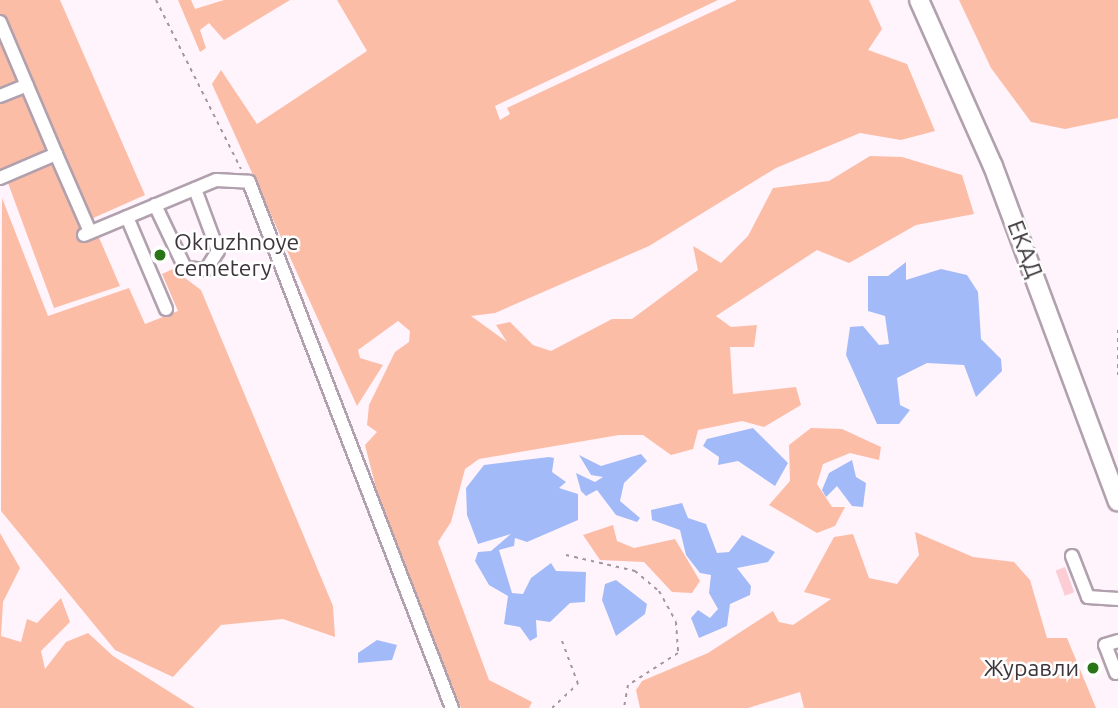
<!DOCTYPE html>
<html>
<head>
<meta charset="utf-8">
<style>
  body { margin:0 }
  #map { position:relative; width:1118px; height:708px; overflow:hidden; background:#fff3fc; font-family:Ubuntu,sans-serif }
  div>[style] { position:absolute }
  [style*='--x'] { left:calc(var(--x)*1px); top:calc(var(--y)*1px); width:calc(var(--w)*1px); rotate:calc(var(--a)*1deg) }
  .green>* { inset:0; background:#fcbda7 }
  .water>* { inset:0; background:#a2bbf8 }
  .building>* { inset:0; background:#fccdd5; transform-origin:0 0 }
  .path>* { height:2px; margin-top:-1px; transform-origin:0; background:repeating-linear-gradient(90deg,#a1979e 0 3.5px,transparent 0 8.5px) }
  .roads { filter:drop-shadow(2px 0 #b1a0ad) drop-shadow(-2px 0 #b1a0ad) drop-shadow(0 2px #b1a0ad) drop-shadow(0 -2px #b1a0ad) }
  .minor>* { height:12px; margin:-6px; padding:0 6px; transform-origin:6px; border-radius:6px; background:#fff }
  .highway>* { height:18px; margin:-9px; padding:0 9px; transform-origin:9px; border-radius:9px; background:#fff }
  .dots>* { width:19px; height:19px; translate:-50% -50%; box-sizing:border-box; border:4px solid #fff; border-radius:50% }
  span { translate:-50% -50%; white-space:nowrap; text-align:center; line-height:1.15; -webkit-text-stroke:5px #fff; paint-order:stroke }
  .poi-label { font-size:23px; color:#3c353a }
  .left { translate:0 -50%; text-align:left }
  .right { translate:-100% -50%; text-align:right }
  .street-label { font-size:23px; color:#3c353a }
</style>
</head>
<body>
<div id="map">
  <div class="green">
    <div style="clip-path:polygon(0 0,60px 0,145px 195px,91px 219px,120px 286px,54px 308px,8px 183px,0 186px)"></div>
    <div style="clip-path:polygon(178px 0,191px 0,195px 9px,224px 0,290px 0,224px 40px,209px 23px,200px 30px,206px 48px,200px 52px)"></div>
    <div style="clip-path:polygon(337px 0,718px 0,495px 106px,500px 120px,510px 114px,507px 108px,737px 0,869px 0,882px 29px,868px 50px,907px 64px,935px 131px,901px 140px,860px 133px,776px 168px,649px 246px,495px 313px,471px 316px,507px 342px,496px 325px,510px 322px,533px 345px,551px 351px,612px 319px,632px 319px,698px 270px,693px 246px,721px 263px,748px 236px,773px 188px,829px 181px,870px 156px,902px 157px,962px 175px,974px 214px,916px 225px,849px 263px,817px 250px,716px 316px,731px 327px,757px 325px,754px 347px,730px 347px,733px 394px,796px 387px,801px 405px,764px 427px,742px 421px,698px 430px,693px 449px,671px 455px,643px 435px,619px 435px,479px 459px,465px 469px,451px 522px,438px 542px,489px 680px,532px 702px,529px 708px,461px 708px,377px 492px,365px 445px,377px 432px,367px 425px,369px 405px,395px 352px,409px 342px,410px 331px,398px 321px,358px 350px,360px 358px,383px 365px,357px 406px,212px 84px,221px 70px,257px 124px,367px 51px)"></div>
    <div style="clip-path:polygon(959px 0,1118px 0,1118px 118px,1065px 129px,1031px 122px,991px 68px)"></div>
    <div style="clip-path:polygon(2px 198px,48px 316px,129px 288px,145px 324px,178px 311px,162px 274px,173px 269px,201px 290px,333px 606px,335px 637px,283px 619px,221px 625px,173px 677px,115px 650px,1px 511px)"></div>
    <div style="clip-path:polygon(811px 428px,842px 429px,881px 447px,879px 460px,850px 453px,823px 464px,817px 484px,832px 507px,845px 507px,835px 526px,817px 533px,769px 505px,790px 481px,789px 445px)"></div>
    <div style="clip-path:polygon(613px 525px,617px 541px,634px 548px,675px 539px,700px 581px,692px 593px,672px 592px,644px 562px,600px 560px,583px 535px)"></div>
    <div style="clip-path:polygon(915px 532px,973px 557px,1014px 562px,1030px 580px,1047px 638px,1067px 638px,1096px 708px,804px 708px,800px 692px,748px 708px,640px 708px,636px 690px,642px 681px,708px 653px,773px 611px,779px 622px,793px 625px,831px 599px,804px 592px,834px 537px,853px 534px,869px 578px,897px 584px,919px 555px)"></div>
    <div style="clip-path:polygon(0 533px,20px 568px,3px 602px,1px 636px,21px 642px,27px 619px,37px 623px,61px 598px,70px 622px,41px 651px,45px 669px,66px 642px,88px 633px,113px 656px,195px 708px,0 708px)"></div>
  </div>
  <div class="water">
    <div style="clip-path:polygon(906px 262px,906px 280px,941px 269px,967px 275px,978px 292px,981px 339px,1001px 359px,1002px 371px,976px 397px,964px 365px,927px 363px,897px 378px,900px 405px,910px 410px,899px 424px,877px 424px,846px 355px,850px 327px,863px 326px,879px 345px,889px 344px,885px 316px,868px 311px,868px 276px,888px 276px)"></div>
    <div style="clip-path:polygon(753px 428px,788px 463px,775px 486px,738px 461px,718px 465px,719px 457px,703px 446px,707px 439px)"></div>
    <div style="clip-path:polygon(641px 454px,647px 461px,624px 483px,620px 501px,640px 518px,637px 522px,616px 515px,597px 490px,586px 496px,581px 491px,576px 473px,595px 482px,603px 477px,591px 475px,579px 455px,601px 466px)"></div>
    <div style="clip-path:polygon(549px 457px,554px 458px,552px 472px,566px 482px,559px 488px,578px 494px,578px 520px,527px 542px,515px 538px,514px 546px,499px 550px,512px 593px,523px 594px,531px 578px,551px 563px,556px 571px,586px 572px,585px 602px,570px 603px,550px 622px,536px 620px,537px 637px,530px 641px,520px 627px,504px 624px,508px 596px,489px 585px,475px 561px,478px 552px,491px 551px,511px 534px,478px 544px,467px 515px,466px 488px,484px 465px)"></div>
    <div style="clip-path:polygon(852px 460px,856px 477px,866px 483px,863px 507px,852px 506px,837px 486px,826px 497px,822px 490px,829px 473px)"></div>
    <div style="clip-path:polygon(682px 503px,688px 518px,706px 524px,717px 553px,729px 552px,742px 535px,775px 552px,768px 562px,737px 568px,751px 586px,750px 595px,730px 604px,727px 626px,699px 638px,691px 618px,698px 610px,710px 618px,718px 609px,709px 593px,711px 575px,700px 573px,686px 555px,680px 530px,652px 520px,651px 510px)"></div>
    <div style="clip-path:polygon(616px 580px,647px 604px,645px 614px,616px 636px,602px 600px,605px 584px)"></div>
    <div style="clip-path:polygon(377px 640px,397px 645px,392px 660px,358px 663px,358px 653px)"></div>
  </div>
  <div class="building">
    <div style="left:1065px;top:567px;width:27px;height:10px;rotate:70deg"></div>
  </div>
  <div class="path">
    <div style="--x:156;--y:0;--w:189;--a:63.3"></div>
    <div style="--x:1118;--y:330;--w:45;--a:90"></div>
    <div style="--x:566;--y:555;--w:71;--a:13.1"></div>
    <div style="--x:635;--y:571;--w:31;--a:40"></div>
    <div style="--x:659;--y:591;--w:35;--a:61"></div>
    <div style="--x:676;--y:622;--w:31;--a:86"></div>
    <div style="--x:678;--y:653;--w:59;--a:147.4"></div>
    <div style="--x:628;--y:685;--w:23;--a:100"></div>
    <div style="--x:552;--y:708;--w:35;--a:-43"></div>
    <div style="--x:578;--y:684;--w:46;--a:-110.4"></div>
  </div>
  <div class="roads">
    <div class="minor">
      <div style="--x:0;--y:22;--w:143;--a:67"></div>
      <div style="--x:56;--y:154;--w:61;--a:156.8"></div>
      <div style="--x:0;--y:96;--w:29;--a:-22"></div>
      <div style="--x:56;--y:154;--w:85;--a:66.4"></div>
      <div style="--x:155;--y:205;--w:70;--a:64.5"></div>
      <div style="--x:185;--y:268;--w:21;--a:5"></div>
      <div style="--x:206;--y:270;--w:22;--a:-58"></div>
      <div style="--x:218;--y:251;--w:66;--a:-110.4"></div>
      <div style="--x:127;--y:217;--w:100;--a:67"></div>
      <div style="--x:84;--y:235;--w:143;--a:-22.6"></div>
      <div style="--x:216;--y:180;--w:33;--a:3"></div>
      <div style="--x:249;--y:182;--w:564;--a:68.9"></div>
      <div style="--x:1072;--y:556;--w:44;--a:68.7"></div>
      <div style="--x:1088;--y:597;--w:30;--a:4"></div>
      <div style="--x:1116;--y:673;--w:30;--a:-111"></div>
      <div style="--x:1105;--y:645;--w:14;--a:-17"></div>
    </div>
    <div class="highway">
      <div style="--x:919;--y:0;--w:182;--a:66"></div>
      <div style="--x:993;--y:166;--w:358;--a:69.6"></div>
    </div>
  </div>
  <div class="dots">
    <div style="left:160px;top:255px;background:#2a7418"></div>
    <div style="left:1093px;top:668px;background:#2a7418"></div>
  </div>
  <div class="poi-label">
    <span class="left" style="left:174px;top:255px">Okruzhnoye<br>cemetery</span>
    <span class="right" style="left:1079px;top:668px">Журавли</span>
  </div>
  <div class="street-label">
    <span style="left:1025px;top:249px;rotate:69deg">ЕКАД</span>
  </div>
</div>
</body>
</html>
